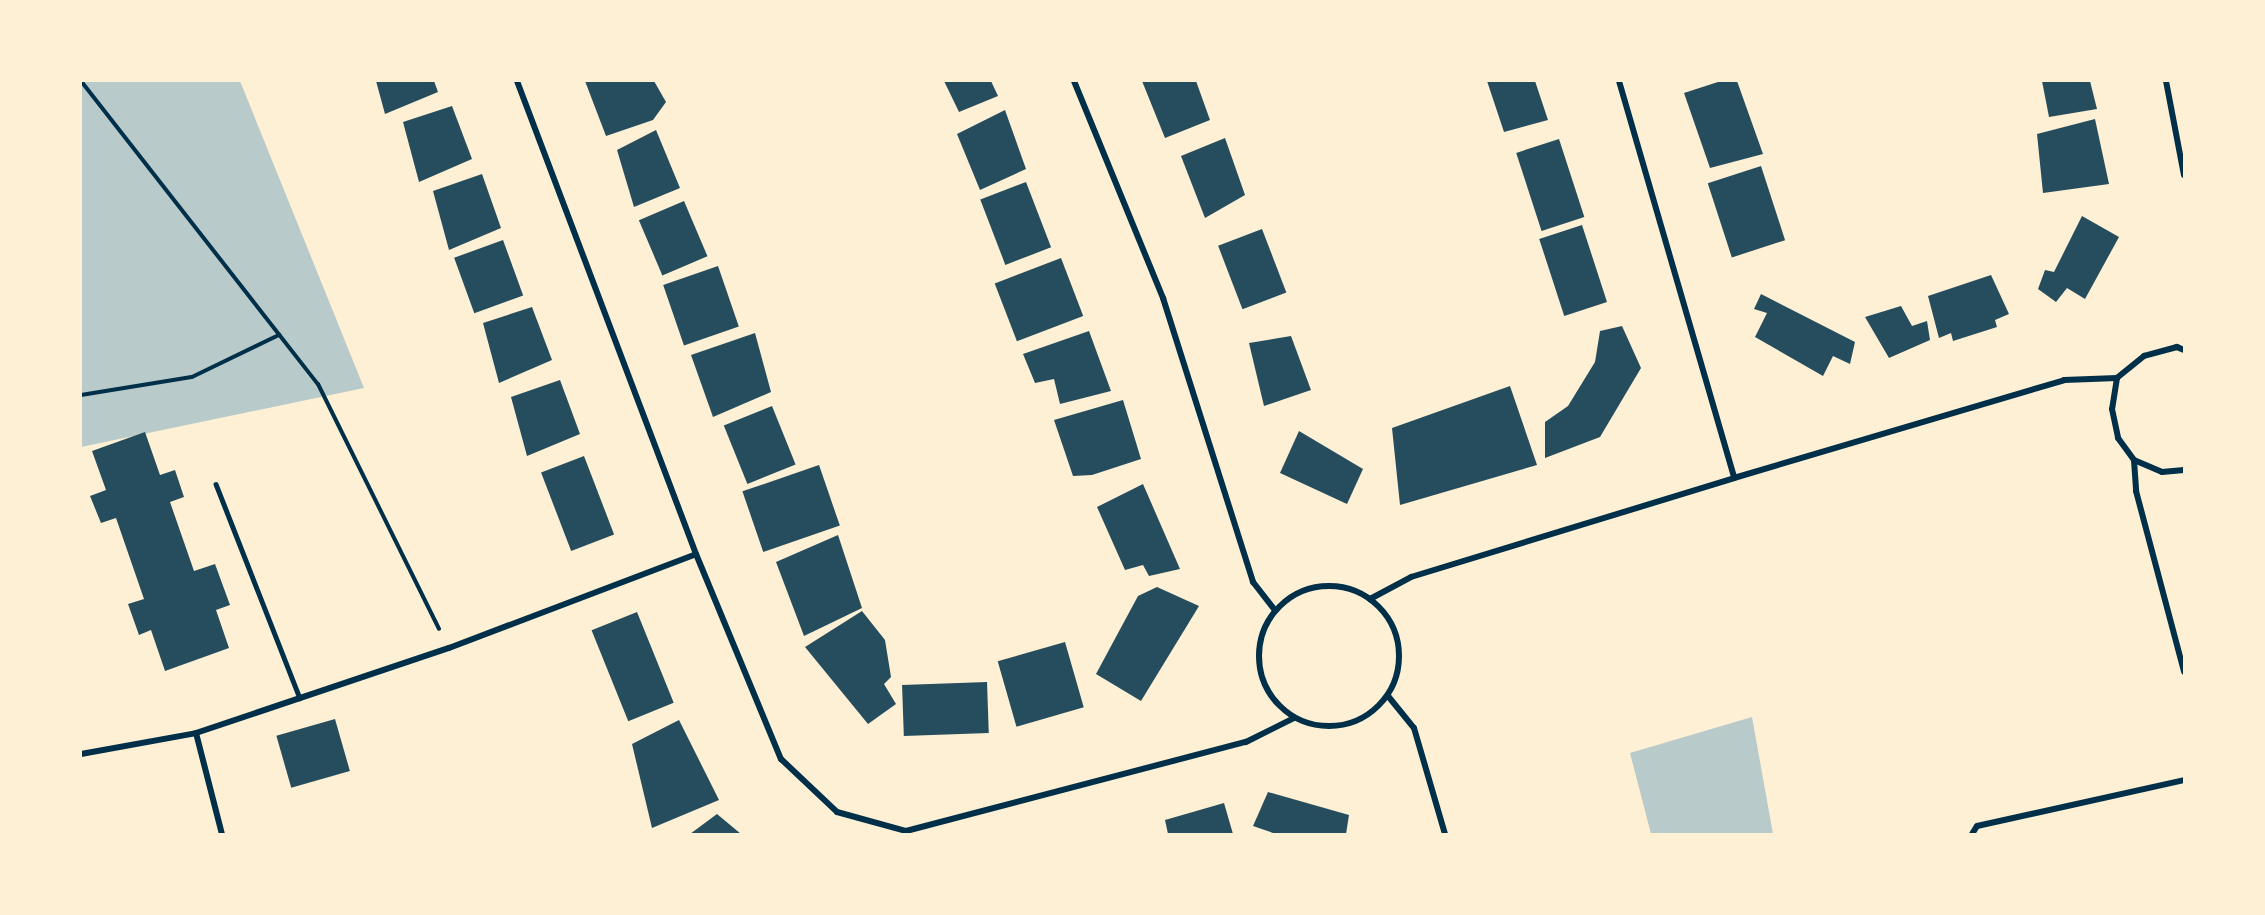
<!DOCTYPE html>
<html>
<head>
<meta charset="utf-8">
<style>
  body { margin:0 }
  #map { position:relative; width:2265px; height:915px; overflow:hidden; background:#fdf0d5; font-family:"IBM Plex Serif",serif }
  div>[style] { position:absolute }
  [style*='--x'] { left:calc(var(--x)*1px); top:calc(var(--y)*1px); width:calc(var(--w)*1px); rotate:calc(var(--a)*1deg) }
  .green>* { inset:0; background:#b9caca }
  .building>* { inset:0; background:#264d5e; transform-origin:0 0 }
  .path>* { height:4px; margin:-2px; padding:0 2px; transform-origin:2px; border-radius:2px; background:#003049 }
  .service>* { height:4.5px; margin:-2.25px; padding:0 2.25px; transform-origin:2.25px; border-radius:2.25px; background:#003049 }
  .minor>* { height:6px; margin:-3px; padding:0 3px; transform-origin:3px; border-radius:3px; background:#003049 }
  .minor>.ring { margin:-3px; padding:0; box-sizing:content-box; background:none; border:6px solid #003049; border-radius:50% }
  span { translate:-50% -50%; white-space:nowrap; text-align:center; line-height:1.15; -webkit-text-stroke:4.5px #fdf0d5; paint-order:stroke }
  .frame { position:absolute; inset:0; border:82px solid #fdf0d5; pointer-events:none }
</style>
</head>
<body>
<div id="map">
  <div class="green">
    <div style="clip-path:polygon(81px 81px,240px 81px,364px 388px,81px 447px)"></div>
    <div style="clip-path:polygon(1752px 717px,1773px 834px,1651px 834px,1630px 753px)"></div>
  </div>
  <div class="building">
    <div style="clip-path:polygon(376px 81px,434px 81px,438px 92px,385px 114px)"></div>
    <div style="clip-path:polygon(585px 81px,654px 81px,666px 102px,653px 120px,606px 136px)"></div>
    <div style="clip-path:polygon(944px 81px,991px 81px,998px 96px,959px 112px)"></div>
    <div style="clip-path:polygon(1142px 81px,1196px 81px,1210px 120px,1165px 138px)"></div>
    <div style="clip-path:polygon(1487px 81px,1535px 81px,1548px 120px,1504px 132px)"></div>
    <div style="clip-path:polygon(1721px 81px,1737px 81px,1763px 154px,1710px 168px,1684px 93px)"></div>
    <div style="clip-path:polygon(2042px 81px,2090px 81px,2097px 109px,2049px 117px)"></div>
    <div style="clip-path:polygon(452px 106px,472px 159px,419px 182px,403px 122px)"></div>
    <div style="clip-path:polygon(1005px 110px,1026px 169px,980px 190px,957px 134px)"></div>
    <div style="clip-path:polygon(2095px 119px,2109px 184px,2043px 193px,2037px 134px)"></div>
    <div style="clip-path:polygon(656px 130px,680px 188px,634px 207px,617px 150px)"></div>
    <div style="clip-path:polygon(1225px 138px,1245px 195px,1205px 218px,1181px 156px)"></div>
    <div style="left:1559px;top:139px;width:82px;height:45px;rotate:72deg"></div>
    <div style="left:1761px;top:166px;width:78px;height:56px;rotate:72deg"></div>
    <div style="clip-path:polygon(482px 174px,501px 228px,449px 250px,433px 191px)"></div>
    <div style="left:1026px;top:182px;width:70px;height:49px;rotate:69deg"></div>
    <div style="left:684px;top:201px;width:60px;height:49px;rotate:67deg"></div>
    <div style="clip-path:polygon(2082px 216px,2119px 237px,2085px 299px,2067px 288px,2056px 302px,2038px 289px,2045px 270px,2054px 272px)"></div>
    <div style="left:1582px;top:225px;width:81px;height:45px;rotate:72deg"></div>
    <div style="left:1262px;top:229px;width:68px;height:47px;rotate:69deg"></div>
    <div style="left:503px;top:240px;width:59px;height:52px;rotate:70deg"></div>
    <div style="left:1061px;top:258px;width:62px;height:71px;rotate:69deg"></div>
    <div style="left:718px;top:266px;width:64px;height:58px;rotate:71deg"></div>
    <div style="clip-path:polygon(1991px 275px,2009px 314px,1995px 320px,1997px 327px,1953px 341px,1951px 333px,1939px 338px,1928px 296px)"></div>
    <div style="clip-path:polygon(1761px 294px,1855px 342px,1850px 364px,1833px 356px,1823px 376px,1755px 337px,1767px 313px,1754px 309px)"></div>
    <div style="clip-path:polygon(1901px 306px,1912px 326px,1927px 321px,1930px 340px,1889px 358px,1865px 317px)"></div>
    <div style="clip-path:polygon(532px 307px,552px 360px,499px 383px,483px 323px)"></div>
    <div style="clip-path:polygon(1622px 326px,1641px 368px,1600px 437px,1545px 458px,1545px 422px,1568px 406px,1595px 362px,1600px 331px)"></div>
    <div style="clip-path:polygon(1089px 331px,1111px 391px,1060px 404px,1054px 379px,1035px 383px,1023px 354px)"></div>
    <div style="clip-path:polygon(755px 333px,771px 392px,713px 417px,691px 355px)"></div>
    <div style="clip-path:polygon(1291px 336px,1311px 390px,1264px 406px,1249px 343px)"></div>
    <div style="clip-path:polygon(560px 380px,580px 434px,527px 456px,511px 397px)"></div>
    <div style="clip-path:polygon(1510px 386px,1537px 465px,1400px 505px,1392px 428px)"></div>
    <div style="clip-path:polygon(1123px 400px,1141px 459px,1092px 475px,1073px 476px,1054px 420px)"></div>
    <div style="left:772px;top:406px;width:63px;height:52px;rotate:68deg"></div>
    <div style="clip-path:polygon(1299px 431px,1363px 469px,1347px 504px,1280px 473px)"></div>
    <div style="clip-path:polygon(145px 432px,160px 475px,175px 470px,184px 497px,170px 502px,194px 571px,215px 564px,230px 605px,216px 610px,229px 648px,165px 671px,151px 630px,139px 635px,128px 604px,144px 599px,116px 518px,101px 523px,90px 496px,106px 490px,92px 451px)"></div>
    <div style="left:584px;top:456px;width:84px;height:46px;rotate:69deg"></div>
    <div style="left:819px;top:465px;width:64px;height:81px;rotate:71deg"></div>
    <div style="clip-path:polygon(1143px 484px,1180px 569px,1149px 576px,1143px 565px,1125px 570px,1097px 507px)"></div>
    <div style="clip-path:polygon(838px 535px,862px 608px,804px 636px,776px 562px)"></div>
    <div style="clip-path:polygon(1157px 587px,1199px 606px,1141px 701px,1096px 674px,1138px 596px)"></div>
    <div style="clip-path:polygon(862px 611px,885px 640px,891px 677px,884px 684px,896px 704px,868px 724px,805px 647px)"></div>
    <div style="left:637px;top:612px;width:98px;height:49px;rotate:68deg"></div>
    <div style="left:1065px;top:642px;width:68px;height:70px;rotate:74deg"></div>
    <div style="left:987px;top:682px;width:51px;height:85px;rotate:88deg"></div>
    <div style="left:335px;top:719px;width:54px;height:61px;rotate:74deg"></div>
    <div style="clip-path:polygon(679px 720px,719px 800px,652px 828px,632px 744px)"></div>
    <div style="clip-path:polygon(1268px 792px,1349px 815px,1346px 834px,1276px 834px,1253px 826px)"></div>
    <div style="clip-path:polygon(1224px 803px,1233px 834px,1168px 834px,1165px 820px)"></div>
    <div style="clip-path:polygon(717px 814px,741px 834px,690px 834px)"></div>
  </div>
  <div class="path">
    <div style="--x:81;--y:81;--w:385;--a:52"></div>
    <div style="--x:318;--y:384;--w:273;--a:63.7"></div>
    <div style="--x:81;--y:395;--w:112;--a:-9.2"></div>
    <div style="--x:192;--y:377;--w:97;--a:-25.8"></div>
  </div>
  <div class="service">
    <div style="--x:216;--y:484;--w:230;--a:68.6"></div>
  </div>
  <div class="minor">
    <div style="--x:517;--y:81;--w:506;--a:69.27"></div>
    <div style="--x:696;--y:554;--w:222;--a:67.5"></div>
    <div style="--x:781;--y:759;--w:77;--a:43.4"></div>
    <div style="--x:837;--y:812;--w:72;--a:15.4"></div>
    <div style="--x:906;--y:831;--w:351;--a:-14.7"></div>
    <div style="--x:1246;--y:742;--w:54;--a:-26.6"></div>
    <div style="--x:1074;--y:81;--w:235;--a:67.7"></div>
    <div style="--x:1163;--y:298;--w:298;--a:72.4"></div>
    <div style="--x:1253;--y:582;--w:34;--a:52"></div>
    <div style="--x:1619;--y:81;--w:413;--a:73.8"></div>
    <div style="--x:2166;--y:81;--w:96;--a:79.2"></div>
    <div style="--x:2184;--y:350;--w:8;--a:-157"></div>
    <div style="--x:2177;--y:347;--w:34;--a:165"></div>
    <div style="--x:2144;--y:356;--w:35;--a:141"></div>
    <div style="--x:2117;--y:378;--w:31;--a:99"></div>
    <div style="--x:2112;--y:409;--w:30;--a:78"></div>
    <div style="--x:2118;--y:438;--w:27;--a:54"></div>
    <div style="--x:2134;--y:460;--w:30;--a:23"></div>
    <div style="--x:2162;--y:472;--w:22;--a:-5"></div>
    <div style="--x:2134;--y:460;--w:31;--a:86"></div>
    <div style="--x:2136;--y:491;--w:187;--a:75.1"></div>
    <div class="ring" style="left:1259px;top:586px;width:134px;height:134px"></div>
    <div style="--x:1370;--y:599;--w:47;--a:-28.2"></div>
    <div style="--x:1411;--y:577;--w:338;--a:-17"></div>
    <div style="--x:1734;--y:478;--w:344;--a:-16.5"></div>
    <div style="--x:2064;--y:380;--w:53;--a:-2.2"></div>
    <div style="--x:1388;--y:696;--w:41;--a:50.9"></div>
    <div style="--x:1414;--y:728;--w:110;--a:73.7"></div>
    <div style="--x:196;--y:733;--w:104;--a:75.6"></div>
    <div style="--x:81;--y:754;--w:117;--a:-10.3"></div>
    <div style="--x:196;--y:733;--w:267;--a:-18.6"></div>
    <div style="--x:449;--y:648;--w:264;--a:-20.8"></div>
    <div style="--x:1972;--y:834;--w:9;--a:-58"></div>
    <div style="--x:1977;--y:826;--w:212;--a:-12.5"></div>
  </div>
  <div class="frame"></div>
</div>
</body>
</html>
